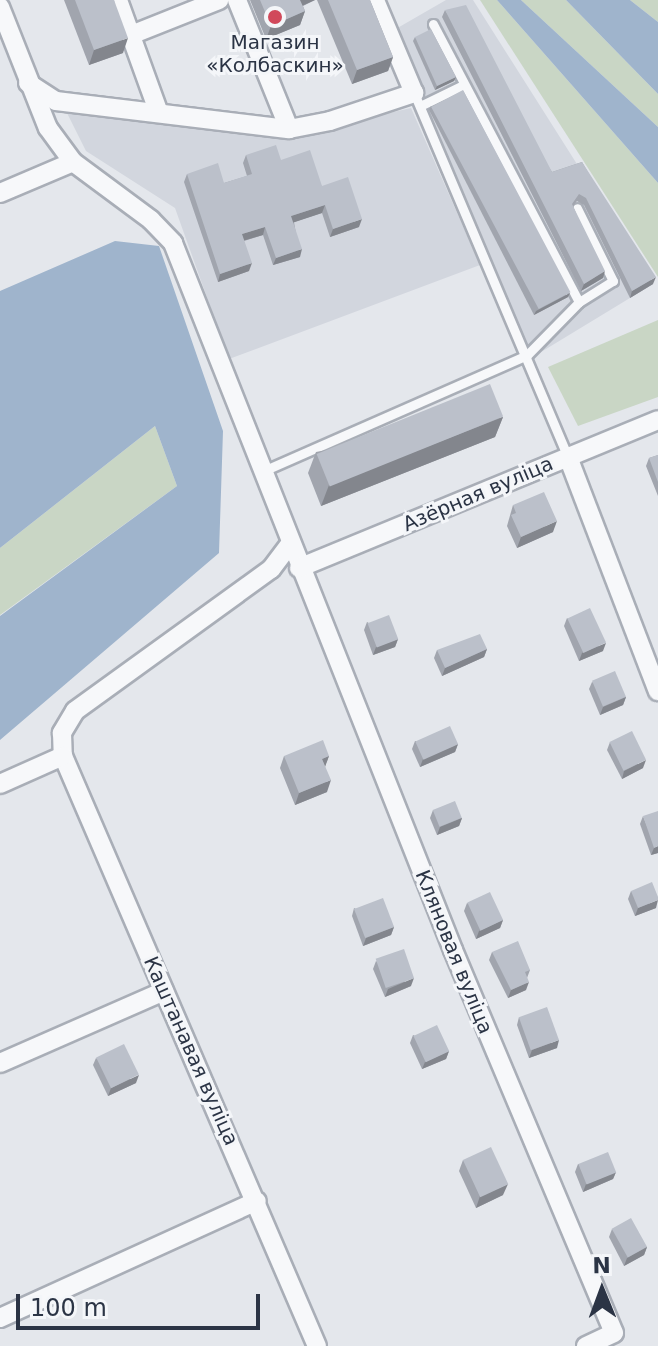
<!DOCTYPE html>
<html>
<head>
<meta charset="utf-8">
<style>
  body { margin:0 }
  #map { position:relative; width:658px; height:1346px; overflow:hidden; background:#e4e7ec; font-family:"DejaVu Sans",sans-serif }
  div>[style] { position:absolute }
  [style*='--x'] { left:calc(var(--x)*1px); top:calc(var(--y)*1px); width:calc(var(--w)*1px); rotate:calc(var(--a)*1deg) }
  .built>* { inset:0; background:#d2d6de }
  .green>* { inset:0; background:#c9d6c5 }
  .water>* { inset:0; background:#9fb4cc }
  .roads { filter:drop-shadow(2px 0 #a9aeb7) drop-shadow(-2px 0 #a9aeb7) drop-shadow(0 2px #a9aeb7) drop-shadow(0 -2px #a9aeb7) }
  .lane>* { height:9px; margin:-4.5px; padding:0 4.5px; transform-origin:4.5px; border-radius:4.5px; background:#f7f8fa }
  .street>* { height:18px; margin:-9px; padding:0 9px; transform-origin:9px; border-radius:9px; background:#f7f8fa }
  .wall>* { inset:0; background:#a1a5ae }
  .shaded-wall>* { inset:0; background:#83868d }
  .building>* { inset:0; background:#bbc0ca; transform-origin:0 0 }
  .dots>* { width:22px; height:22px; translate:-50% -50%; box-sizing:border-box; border:4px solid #f4f6f9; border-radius:50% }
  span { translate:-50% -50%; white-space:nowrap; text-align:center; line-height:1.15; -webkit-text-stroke:6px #f4f6f9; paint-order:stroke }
  .poi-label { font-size:20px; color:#2b3445 }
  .street-label { font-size:20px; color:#2b3445 }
  .north { position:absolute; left:562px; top:1250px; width:80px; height:80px; -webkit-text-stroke:6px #f4f6f9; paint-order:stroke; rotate:359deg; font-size:22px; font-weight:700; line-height:32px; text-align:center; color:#2b3445 }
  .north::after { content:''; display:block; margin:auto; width:28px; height:36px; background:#2b3445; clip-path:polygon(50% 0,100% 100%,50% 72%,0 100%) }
  .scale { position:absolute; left:16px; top:1294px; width:244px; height:36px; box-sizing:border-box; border:4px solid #2b3445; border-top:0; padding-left:10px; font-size:24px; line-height:28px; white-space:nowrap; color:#2b3445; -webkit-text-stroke:6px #f4f6f9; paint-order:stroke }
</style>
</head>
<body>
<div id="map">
  <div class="built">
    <div style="clip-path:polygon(446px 0,473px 0,653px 284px,523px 363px,411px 104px,424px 97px,394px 30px)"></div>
    <div style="clip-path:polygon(411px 108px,480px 265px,229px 359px,175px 208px,86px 151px,66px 111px,293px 135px)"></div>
  </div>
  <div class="green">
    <div style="clip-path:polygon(480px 0,497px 0,658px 183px,658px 277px)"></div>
    <div style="clip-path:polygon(521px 0,566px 0,658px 94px,658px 127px)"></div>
    <div style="clip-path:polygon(630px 0,658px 0,658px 22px)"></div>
    <div style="clip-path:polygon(658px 320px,658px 397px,578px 426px,548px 367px)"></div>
    <div style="clip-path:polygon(155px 426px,177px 486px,0 615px,0 548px)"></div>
  </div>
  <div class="water">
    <div style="clip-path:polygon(497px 0,521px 0,658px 127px,658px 183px)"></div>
    <div style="clip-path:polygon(566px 0,630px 0,658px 22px,658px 94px)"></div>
    <div style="clip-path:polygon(115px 241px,159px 246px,223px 431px,219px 553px,0 740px,0 616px,177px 486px,155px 426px,0 548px,0 291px)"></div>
  </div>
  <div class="roads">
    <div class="lane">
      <div style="--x:433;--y:24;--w:314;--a:62.3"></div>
      <div style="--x:414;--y:93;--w:395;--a:67.1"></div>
      <div style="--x:420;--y:106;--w:48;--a:-26"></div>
      <div style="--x:263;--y:471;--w:288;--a:-23.7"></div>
      <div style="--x:527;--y:355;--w:74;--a:-45.5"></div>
      <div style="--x:579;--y:302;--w:40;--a:-32"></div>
      <div style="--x:613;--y:281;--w:81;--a:-116.3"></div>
    </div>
    <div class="street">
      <div style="--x:118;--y:0;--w:120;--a:70.1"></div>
      <div style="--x:237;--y:0;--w:139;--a:68"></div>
      <div style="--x:0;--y:7;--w:130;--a:68.4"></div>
      <div style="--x:48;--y:128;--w:42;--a:53.7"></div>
      <div style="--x:73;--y:162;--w:97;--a:36.6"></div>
      <div style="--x:151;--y:220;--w:32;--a:46"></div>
      <div style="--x:173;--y:243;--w:760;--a:68.39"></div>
      <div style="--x:453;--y:950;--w:415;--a:67.2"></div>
      <div style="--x:614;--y:1333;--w:31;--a:155"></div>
      <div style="--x:131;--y:35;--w:95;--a:-21.7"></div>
      <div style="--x:28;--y:83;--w:33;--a:33"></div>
      <div style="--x:56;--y:101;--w:235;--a:6.9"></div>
      <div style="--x:289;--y:129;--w:42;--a:-11"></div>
      <div style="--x:330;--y:121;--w:89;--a:-18.4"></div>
      <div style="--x:414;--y:93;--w:101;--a:-112.8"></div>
      <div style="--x:0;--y:193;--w:79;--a:-23"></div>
      <div style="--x:568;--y:457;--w:251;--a:69"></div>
      <div style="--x:290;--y:544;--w:31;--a:127"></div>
      <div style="--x:271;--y:569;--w:242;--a:144.1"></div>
      <div style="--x:75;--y:711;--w:26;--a:121"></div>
      <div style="--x:62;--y:733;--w:23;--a:88"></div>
      <div style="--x:63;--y:756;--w:642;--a:66.71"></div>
      <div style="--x:299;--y:568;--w:388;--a:-22.4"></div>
      <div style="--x:0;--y:784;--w:69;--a:-24"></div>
      <div style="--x:0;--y:1063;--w:179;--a:-23.7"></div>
      <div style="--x:0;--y:1318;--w:282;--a:-24.5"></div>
    </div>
  </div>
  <div class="wall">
    <div style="clip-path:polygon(64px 0,114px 0,123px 53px,89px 65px)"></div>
    <div style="clip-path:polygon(250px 0,315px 0,303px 6px,305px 11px,300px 25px,266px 39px)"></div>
    <div style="clip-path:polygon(317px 0,370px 0,393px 57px,388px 71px,352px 84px)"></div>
    <div style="clip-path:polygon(445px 10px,552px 172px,582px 162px,653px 284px,630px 298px,584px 205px,577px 201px,573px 206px,603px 278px,581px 291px,442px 17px)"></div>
    <div style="clip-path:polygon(415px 37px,456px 77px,454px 81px,435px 90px,413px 41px)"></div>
    <div style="clip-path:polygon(431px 106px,568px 297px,534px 315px,429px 110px)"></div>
    <div style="clip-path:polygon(246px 155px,281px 160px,322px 186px,359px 227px,330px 237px,322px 213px,294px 222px,300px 257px,273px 265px,263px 235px,244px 241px,249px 271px,218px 282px,184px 182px,187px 174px,224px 183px,247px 176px,243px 163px)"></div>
    <div style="clip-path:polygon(503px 417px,495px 437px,321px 506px,308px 473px,316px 452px)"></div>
    <div style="clip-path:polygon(658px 455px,658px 496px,646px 466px,649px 458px)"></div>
    <div style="clip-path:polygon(513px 505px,553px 532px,517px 548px,507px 526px)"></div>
    <div style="clip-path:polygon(567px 618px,603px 651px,579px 661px,564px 626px)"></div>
    <div style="clip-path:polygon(367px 622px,398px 639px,395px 647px,373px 655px,364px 630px)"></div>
    <div style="clip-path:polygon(487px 649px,484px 657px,442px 676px,434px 658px,437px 650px)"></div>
    <div style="clip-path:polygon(592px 682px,626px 697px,623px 705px,600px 715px,589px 689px)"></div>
    <div style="clip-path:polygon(415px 741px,458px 744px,455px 752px,420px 767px,412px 749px)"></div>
    <div style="clip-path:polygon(610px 742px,643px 768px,622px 779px,607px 750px)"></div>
    <div style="clip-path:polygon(284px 756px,329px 756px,325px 766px,327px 792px,295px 805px,280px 768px)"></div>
    <div style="clip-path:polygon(433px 810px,462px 818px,459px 826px,437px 835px,430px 818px)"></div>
    <div style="clip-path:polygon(643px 816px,658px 853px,651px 855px,640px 824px)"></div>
    <div style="clip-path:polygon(631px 891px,656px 908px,635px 916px,628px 899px)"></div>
    <div style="clip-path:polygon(467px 903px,503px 920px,500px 928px,476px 939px,464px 911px)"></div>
    <div style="clip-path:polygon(354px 908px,394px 927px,391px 935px,363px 946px,352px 916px)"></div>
    <div style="clip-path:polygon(492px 952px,530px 970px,527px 978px,526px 990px,508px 998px,489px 960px)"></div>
    <div style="clip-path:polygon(376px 961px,411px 986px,385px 997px,373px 969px)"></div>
    <div style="clip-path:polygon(519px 1017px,557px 1048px,529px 1058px,517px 1025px)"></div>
    <div style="clip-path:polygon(413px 1035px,449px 1051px,446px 1059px,422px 1069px,410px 1043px)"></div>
    <div style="clip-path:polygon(96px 1058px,136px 1083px,108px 1096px,93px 1065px)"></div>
    <div style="clip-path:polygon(463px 1160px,503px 1195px,476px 1208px,459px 1171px)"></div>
    <div style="clip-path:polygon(578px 1164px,616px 1172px,613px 1179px,583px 1192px,575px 1172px)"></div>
    <div style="clip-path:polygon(612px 1229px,647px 1247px,644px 1255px,624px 1266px,609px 1237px)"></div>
  </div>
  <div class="shaded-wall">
    <div style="clip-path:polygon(297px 0,315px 0,293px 10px)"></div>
    <div style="clip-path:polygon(305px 11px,300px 25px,266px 39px,271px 26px)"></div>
    <div style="clip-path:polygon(128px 38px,123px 53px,89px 65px,94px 50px)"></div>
    <div style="clip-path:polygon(393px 57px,388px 71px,352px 84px,357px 70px)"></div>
    <div style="clip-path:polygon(456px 77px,454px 81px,435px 90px,437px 86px)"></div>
    <div style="clip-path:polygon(325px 205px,322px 213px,289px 224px,291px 216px)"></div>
    <div style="clip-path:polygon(362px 219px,359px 227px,330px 237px,333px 229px)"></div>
    <div style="clip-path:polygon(265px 227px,263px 235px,239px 242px,242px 234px)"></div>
    <div style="clip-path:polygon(302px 249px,300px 257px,273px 265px,276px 258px)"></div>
    <div style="clip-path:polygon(252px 263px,249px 271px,218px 282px,220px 274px)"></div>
    <div style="clip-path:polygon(605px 271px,603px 278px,581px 291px,584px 284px)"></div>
    <div style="clip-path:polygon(656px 277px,653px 284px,630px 298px,632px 291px)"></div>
    <div style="clip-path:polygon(570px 293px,568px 297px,534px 315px,536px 311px)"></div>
    <div style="clip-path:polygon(503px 417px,495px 437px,321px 506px,329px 485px)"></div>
    <div style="clip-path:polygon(557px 521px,553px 532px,517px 548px,521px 537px)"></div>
    <div style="clip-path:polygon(398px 639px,395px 647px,373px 655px,376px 647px)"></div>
    <div style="clip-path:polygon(606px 643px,603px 651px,579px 661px,582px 653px)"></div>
    <div style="clip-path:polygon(487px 649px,484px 657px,442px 676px,445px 668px)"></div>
    <div style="clip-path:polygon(626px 697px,623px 705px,600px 715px,603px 707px)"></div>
    <div style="clip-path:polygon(458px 744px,455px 752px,420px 767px,423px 759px)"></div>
    <div style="clip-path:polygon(329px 756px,325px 767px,322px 759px)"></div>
    <div style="clip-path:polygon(646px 760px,643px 768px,622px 779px,624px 771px)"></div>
    <div style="clip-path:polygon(331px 780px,327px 792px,295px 805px,299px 793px)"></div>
    <div style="clip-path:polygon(462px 818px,459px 826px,437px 835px,440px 827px)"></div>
    <div style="clip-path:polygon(658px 846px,658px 853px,651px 855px,654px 848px)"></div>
    <div style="clip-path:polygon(658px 900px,656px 908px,635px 916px,638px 908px)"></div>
    <div style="clip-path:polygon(503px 920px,500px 928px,476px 939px,479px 931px)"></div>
    <div style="clip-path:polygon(394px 927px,391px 935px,363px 946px,366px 938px)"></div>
    <div style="clip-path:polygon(414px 978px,411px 986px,385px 997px,388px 989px)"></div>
    <div style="clip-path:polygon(529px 982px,526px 990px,508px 998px,511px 990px)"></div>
    <div style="clip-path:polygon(559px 1040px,557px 1048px,529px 1058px,532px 1050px)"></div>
    <div style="clip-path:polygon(449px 1051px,446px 1059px,422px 1069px,425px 1062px)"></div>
    <div style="clip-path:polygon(139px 1075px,136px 1083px,108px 1096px,111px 1088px)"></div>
    <div style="clip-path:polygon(616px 1172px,613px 1179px,583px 1192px,586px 1184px)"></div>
    <div style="clip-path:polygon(508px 1184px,503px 1195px,476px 1208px,480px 1196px)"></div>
    <div style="clip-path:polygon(647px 1247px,644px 1255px,624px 1266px,627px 1258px)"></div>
  </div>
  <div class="building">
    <div style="clip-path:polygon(75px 0,114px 0,128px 38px,94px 50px)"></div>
    <div style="clip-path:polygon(260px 0,300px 0,305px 11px,271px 26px)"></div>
    <div style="clip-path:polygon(328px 0,370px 0,393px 57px,357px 70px)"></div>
    <div style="clip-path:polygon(466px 5px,552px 172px,582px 162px,656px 277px,632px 291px,586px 198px,579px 194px,572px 204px,605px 271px,584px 284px,445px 10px)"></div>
    <div style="clip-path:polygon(431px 29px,456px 77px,437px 86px,415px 37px)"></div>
    <div style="left:463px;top:90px;width:229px;height:36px;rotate:62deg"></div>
    <div style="clip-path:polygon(276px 145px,281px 160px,310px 150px,322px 186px,348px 177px,362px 219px,333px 229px,325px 205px,291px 216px,302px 249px,276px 258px,265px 227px,242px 234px,252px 263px,220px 274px,187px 174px,218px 163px,224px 183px,252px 174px,246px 155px)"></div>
    <div style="left:490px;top:384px;width:35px;height:187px;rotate:68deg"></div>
    <div style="clip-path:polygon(658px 455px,658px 482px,649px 458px)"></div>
    <div style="clip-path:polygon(544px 492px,557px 521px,521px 537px,511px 515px,516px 513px,513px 505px)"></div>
    <div style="left:590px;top:608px;width:38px;height:25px;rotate:65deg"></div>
    <div style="left:389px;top:615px;width:26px;height:23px;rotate:69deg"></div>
    <div style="clip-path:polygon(480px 634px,487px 649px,445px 668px,437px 650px)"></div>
    <div style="left:615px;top:671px;width:28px;height:25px;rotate:67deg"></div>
    <div style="left:450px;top:726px;width:20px;height:38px;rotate:66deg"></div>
    <div style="left:632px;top:731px;width:32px;height:25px;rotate:64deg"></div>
    <div style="clip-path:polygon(323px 740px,329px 756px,322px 759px,331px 780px,299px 793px,284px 756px)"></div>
    <div style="left:455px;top:801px;width:18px;height:24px;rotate:68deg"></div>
    <div style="clip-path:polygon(658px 811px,658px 846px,654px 848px,643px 816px)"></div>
    <div style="clip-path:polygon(652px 882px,658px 897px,658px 900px,638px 908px,631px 891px)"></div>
    <div style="left:490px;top:892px;width:31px;height:25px;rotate:65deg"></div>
    <div style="left:383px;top:898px;width:31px;height:31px;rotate:69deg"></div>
    <div style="clip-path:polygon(518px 941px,530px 970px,525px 972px,529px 982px,511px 990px,492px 952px)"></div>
    <div style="left:404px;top:949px;width:31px;height:30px;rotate:71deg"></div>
    <div style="left:547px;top:1007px;width:35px;height:30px;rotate:70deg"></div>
    <div style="left:437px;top:1025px;width:29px;height:26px;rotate:65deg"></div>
    <div style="left:124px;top:1044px;width:34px;height:31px;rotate:64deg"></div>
    <div style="left:491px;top:1147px;width:41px;height:31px;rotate:65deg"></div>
    <div style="left:608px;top:1152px;width:22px;height:32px;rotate:68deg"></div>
    <div style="left:631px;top:1218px;width:33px;height:22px;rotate:61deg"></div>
  </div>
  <div class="dots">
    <div style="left:275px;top:17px;background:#d1495b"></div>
  </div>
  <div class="poi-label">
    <span style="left:275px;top:54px">Магазин<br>«Колбаскин»</span>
  </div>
  <div class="street-label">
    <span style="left:478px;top:494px;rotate:-23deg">Азёрная вуліца</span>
    <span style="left:454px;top:952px;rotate:68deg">Кляновая вуліца</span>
    <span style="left:191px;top:1051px;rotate:66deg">Каштанавая вуліца</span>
  </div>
  <div class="north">N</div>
  <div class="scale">100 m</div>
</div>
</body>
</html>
